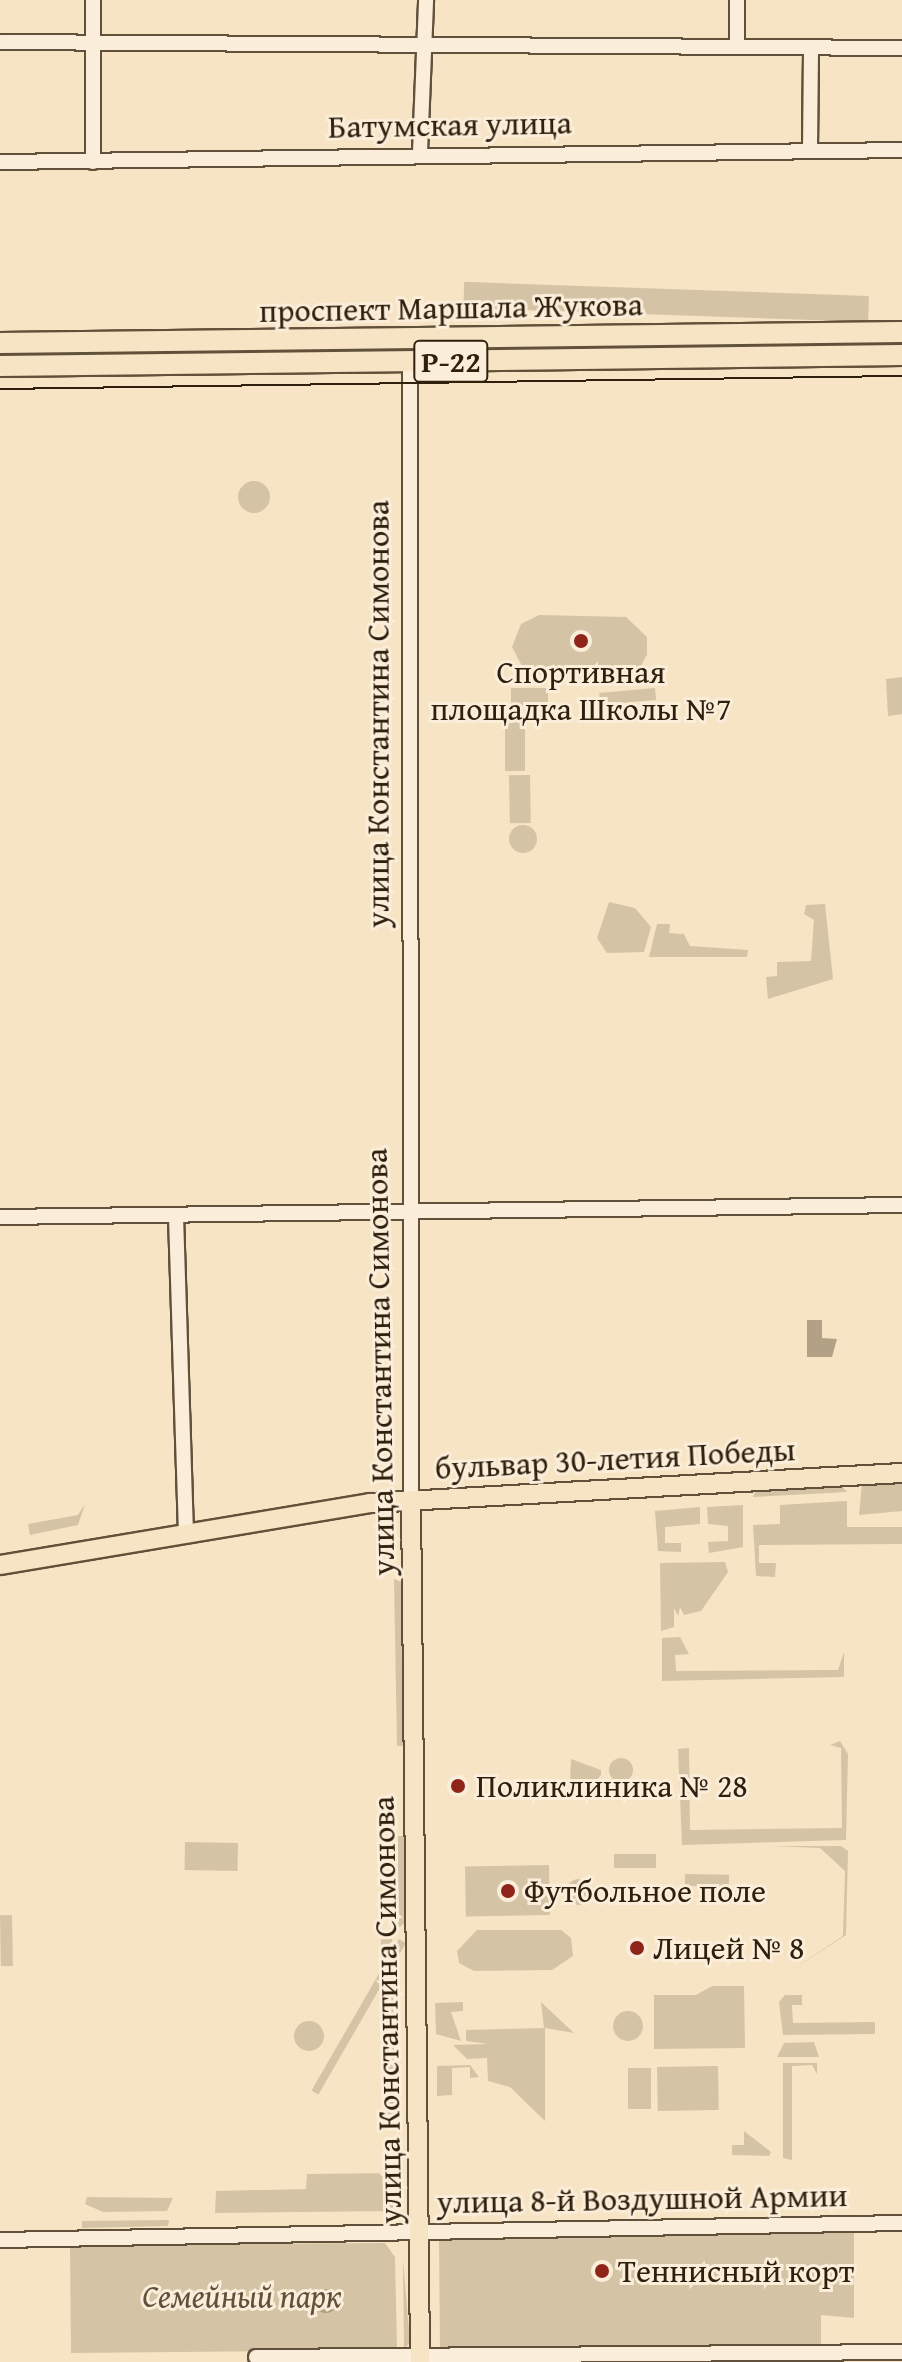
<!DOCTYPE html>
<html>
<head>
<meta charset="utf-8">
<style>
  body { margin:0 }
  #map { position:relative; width:902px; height:2362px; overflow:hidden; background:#f7e4c4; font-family:"Gentium Book Plus",serif }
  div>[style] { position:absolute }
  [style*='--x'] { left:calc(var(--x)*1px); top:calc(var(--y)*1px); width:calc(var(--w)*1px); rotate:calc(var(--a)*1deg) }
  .green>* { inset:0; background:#d5c3a5; transform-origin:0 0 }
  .round { border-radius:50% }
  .water>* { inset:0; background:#b3a186 }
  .roads { filter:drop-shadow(2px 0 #61513b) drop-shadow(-2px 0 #61513b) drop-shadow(0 2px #61513b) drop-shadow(0 -2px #61513b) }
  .minor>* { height:14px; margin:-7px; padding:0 7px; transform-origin:7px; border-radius:7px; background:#faedd9 }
  .major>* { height:18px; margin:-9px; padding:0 9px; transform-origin:9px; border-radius:9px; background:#f7e4c4 }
  .highway>* { height:20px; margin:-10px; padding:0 10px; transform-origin:10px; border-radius:10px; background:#f7e4c4 }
  .tram>* { height:2px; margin:-1px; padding:0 1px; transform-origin:1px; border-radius:1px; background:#2f200d }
  .dots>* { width:22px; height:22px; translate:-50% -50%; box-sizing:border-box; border:4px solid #faedd9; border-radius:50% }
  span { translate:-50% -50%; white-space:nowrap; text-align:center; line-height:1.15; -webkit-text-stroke:6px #faedd9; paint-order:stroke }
  .shield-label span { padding:2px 6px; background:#faedd9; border:2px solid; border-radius:6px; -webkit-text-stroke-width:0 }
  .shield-label { font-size:30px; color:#2f200d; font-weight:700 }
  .street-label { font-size:32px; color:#2f200d }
  .poi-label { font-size:32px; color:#2f200d }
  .left { translate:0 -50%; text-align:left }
  .park-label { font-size:32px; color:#61513b; font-style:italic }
</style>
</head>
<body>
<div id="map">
  <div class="green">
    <div style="left:869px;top:296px;width:26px;height:405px;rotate:92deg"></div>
    <div class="round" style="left:238px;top:481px;width:32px;height:32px"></div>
    <div style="clip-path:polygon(539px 615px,626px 617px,647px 637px,647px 655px,639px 669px,625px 672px,539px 674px,523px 668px,512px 647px,521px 624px)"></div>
    <div style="clip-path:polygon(902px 677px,902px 714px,888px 716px,886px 679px)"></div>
    <div style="left:511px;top:688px;width:37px;height:20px"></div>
    <div style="left:655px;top:688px;width:12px;height:56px;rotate:85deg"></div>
    <div style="left:505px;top:717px;width:20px;height:54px"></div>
    <div style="left:530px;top:775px;width:48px;height:21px;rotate:89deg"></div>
    <div class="round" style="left:509px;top:825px;width:28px;height:28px"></div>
    <div style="clip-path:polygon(609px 902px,635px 908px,651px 927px,644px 952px,607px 953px,597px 938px)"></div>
    <div style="clip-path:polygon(825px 904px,833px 979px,768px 999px,766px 977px,777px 976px,777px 962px,811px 961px,814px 920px,804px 914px,806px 905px)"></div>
    <div style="clip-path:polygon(657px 924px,670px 924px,669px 933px,684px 934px,690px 946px,748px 950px,747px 957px,649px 957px)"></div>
    <div style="clip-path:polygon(902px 1482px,902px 1511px,859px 1515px,862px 1483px)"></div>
    <div style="clip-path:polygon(840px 1484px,847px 1492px,753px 1497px,756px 1490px)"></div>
    <div style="clip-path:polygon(847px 1501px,847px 1527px,902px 1527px,902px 1544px,759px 1545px,759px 1563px,776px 1563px,775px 1577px,756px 1576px,753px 1525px,780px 1524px,780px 1505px)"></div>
    <div style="clip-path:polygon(85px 1504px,78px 1525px,30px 1535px,28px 1524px,78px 1515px)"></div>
    <div style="clip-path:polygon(743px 1505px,743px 1547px,709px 1553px,708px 1542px,728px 1541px,728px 1526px,708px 1524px,707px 1507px)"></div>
    <div style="clip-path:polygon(700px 1507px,700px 1524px,665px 1527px,665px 1543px,681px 1543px,681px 1552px,658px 1551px,655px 1511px)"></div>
    <div style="clip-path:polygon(725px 1562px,728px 1572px,701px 1611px,684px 1615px,680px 1607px,678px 1616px,674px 1608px,674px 1627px,661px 1631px,660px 1563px)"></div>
    <div style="clip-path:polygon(394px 1579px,401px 1582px,403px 1746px,397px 1746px)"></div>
    <div style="clip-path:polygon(680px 1637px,689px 1654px,675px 1655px,676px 1671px,838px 1670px,844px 1652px,844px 1677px,662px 1681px,662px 1638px)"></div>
    <div style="clip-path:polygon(840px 1741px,848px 1754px,846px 1840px,682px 1845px,678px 1749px,689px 1748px,690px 1830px,842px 1828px,841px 1748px,830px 1745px)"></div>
    <div class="round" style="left:609px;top:1758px;width:24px;height:24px"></div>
    <div style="clip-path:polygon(571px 1759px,601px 1770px,601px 1784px,570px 1783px)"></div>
    <div style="clip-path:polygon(398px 1836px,405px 1836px,406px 1922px,398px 1928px)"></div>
    <div style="left:185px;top:1842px;width:53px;height:28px;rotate:1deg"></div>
    <div style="clip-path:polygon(773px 1846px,841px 1846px,848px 1851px,846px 1935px,783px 1976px,843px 1936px,845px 1871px,820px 1848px)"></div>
    <div style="left:656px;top:1854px;width:14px;height:42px;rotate:90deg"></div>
    <div style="left:549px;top:1865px;width:50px;height:84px;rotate:89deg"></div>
    <div style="left:685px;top:1874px;width:44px;height:12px;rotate:1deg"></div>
    <div class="round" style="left:566px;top:1879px;width:26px;height:26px"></div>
    <div style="left:12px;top:1915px;width:51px;height:12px;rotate:89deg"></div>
    <div style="clip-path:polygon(477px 1930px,561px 1930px,571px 1938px,573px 1956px,552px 1970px,474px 1971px,459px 1963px,457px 1951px)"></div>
    <div style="left:392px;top:1939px;width:175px;height:11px;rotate:89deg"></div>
    <div style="left:399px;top:1939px;width:8px;height:175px;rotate:30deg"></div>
    <div style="clip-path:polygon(712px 1986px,744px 1986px,745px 2048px,654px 2049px,654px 1995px,696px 1995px)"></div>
    <div style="clip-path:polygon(785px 1995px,802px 1995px,802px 2005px,792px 2005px,793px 2023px,875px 2022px,875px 2034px,783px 2035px,779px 2002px)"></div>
    <div style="clip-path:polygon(463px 2002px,463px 2011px,451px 2012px,461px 2041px,436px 2034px,435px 2003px)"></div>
    <div style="clip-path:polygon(541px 2002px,574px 2033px,545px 2028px,545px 2121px,510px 2087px,488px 2081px,487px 2058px,467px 2059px,453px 2045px,489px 2044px,466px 2041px,466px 2030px,544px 2028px)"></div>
    <div class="round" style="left:613px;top:2011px;width:30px;height:30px"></div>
    <div class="round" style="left:294px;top:2021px;width:30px;height:30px"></div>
    <div style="clip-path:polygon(814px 2042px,819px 2057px,777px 2057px,784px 2043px)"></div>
    <div style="clip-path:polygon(783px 2063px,817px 2063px,817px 2074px,812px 2065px,792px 2066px,792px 2160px,783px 2158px)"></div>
    <div style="clip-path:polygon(470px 2065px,479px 2077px,470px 2078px,470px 2067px,452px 2068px,452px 2095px,437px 2096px,437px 2066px)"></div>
    <div style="left:718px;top:2066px;width:44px;height:61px;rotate:89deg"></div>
    <div style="left:628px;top:2068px;width:23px;height:41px"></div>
    <div style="clip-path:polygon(744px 2131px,771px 2152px,769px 2156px,732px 2155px,732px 2145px,744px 2145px)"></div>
    <div style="clip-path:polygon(393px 2173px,393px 2211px,215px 2213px,216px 2191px,306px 2189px,307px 2174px)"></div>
    <div style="clip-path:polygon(87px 2197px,173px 2198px,167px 2211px,103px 2212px,85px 2204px)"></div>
    <div style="clip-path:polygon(169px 2220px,168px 2226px,82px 2228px,82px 2221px)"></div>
    <div style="clip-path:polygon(854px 2229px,854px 2318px,821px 2315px,821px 2344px,440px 2351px,439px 2235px)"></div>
    <div style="clip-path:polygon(385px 2243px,395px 2257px,397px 2350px,71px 2353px,70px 2245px)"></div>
    <div style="clip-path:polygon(403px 2259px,410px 2342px,404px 2350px)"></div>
  </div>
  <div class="water">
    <div style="clip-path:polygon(807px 1320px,822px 1320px,822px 1338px,837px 1339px,832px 1357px,807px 1357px)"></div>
    <div class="round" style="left:314px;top:2289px;width:24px;height:24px"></div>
  </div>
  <div class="roads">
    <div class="minor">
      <div style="--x:93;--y:0;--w:162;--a:90"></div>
      <div style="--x:737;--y:0;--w:46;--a:90"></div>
      <div style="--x:0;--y:42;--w:902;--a:0.38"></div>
      <div style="--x:810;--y:148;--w:100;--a:-89.4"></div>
      <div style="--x:420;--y:152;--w:152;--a:-87.7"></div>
      <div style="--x:0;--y:162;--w:902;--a:-0.76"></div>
      <div style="--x:410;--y:362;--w:1138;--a:89.95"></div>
      <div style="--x:176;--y:1216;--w:315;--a:88.2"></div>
      <div style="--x:0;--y:1217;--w:902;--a:-0.76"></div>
      <div style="--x:0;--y:2240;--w:902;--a:-1.08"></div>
      <div style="--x:256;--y:2357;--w:646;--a:-0.44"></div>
    </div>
    <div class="major">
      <div style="--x:411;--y:1500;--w:862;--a:89.4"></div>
      <div style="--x:0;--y:1565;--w:375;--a:-9.5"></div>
      <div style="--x:370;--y:1503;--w:533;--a:-3.23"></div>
    </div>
    <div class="highway">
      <div style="--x:0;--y:343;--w:902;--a:-0.7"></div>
      <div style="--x:0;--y:366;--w:902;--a:-0.7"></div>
    </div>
  </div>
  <div class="tram">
    <div style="--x:0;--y:389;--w:902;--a:-0.83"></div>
  </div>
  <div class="dots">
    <div style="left:581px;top:641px;background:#8f2418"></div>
    <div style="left:458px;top:1786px;background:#8f2418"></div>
    <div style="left:508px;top:1891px;background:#8f2418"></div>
    <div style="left:637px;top:1948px;background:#8f2418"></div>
    <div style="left:602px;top:2271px;background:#8f2418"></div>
  </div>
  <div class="shield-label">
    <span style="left:451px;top:361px">Р-22</span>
  </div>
  <div class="street-label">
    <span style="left:450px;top:125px;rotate:-1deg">Батумская улица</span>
    <span style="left:451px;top:308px;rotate:-1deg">проспект Маршала Жукова</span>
    <span style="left:378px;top:714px;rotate:-90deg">улица Константина Симонова</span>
    <span style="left:380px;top:1362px;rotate:-91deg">улица Константина Симонова</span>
    <span style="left:615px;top:1459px;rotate:-3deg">бульвар 30-летия Победы</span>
    <span style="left:387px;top:2010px;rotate:-91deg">улица Константина Симонова</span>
    <span style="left:642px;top:2199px;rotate:-1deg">улица 8-й Воздушной Армии</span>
  </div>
  <div class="poi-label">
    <span style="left:581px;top:691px">Спортивная<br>площадка Школы №7</span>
    <span class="left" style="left:476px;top:1786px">Поликлиника № 28</span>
    <span class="left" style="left:524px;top:1891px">Футбольное поле</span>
    <span class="left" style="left:653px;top:1948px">Лицей № 8</span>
    <span class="left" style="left:618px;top:2271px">Теннисный корт</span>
  </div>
  <div class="park-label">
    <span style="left:242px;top:2296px">Семейный парк</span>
  </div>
</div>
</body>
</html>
